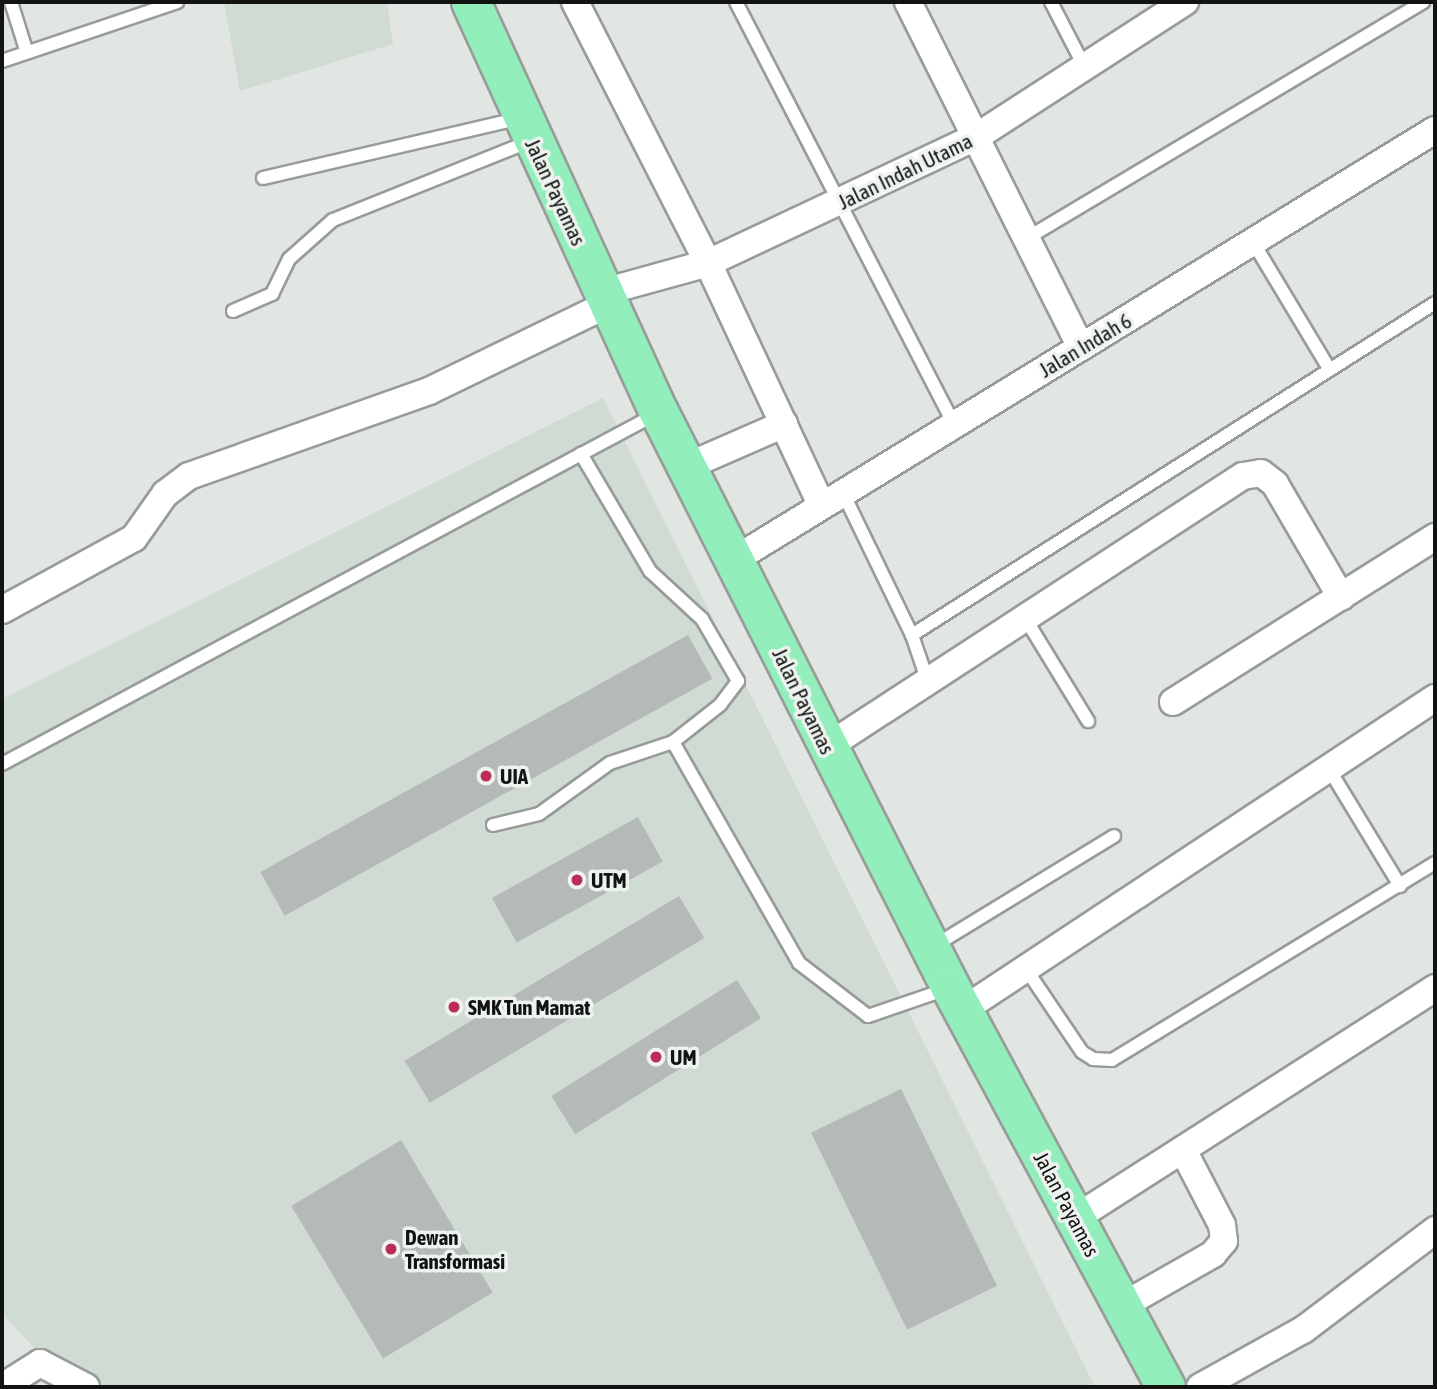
<!DOCTYPE html>
<html>
<head>
<meta charset="utf-8">
<style>
  body { margin:0 }
  #map { position:relative; width:1437px; height:1389px; overflow:hidden; background:#e1e6e3; font-family:"Asap Condensed",sans-serif }
  div>[style] { position:absolute }
  [style*='--x'] { left:calc(var(--x)*1px); top:calc(var(--y)*1px); width:calc(var(--w)*1px); rotate:calc(var(--a)*1deg) }
  .built>* { inset:0; background:#cfdbd3 }
  .building>* { inset:0; background:#b5b9b7; transform-origin:0 0 }
  .roads { filter:drop-shadow(2px 0 #989c99) drop-shadow(-2px 0 #989c99) drop-shadow(0 2px #989c99) drop-shadow(0 -2px #989c99) }
  .service>* { height:12px; margin:-6px; padding:0 6px; transform-origin:6px; border-radius:6px; background:#fff }
  .minor>* { height:26px; margin:-13px; padding:0 13px; transform-origin:13px; border-radius:13px; background:#fff }
  .trunk>* { height:38px; margin:-19px; padding:0 19px; transform-origin:19px; border-radius:19px; background:#92efbb }
  .dots>* { width:19px; height:19px; translate:-50% -50%; box-sizing:border-box; border:4px solid #eff3f0; border-radius:50% }
  span { translate:-50% -50%; white-space:nowrap; text-align:center; line-height:1.15; -webkit-text-stroke:7px #eff3f0; paint-order:stroke }
  .street-label { font-size:21px; color:#121412 }
  .poi-label { font-size:21px; color:#121412; font-weight:700 }
  .left { translate:0 -50%; text-align:left }
  .frame { position:absolute; inset:0; border:4px solid #121412; pointer-events:none }
</style>
</head>
<body>
<div id="map">
  <div class="built">
    <div style="clip-path:polygon(224px 2px,387px 2px,393px 44px,240px 91px)"></div>
    <div style="clip-path:polygon(603px 398px,1095px 1387px,72px 1387px,2px 1314px,2px 699px)"></div>
  </div>
  <div class="building">
    <div style="left:688px;top:635px;width:50px;height:489px;rotate:61deg"></div>
    <div style="left:638px;top:817px;width:51px;height:167px;rotate:61deg"></div>
    <div style="left:679px;top:896px;width:49px;height:320px;rotate:59deg"></div>
    <div style="left:737px;top:980px;width:45px;height:219px;rotate:58deg"></div>
    <div style="left:901px;top:1089px;width:219px;height:100px;rotate:64deg"></div>
    <div style="left:401px;top:1140px;width:178px;height:128px;rotate:59deg"></div>
  </div>
  <div class="roads">
    <div class="service">
      <div style="--x:11;--y:2;--w:53;--a:72.6"></div>
      <div style="--x:736;--y:2;--w:476;--a:62.7"></div>
      <div style="--x:1051;--y:2;--w:74;--a:62.7"></div>
      <div style="--x:2;--y:61;--w:185;--a:-18.6"></div>
      <div style="--x:263;--y:178;--w:264;--a:-13.1"></div>
      <div style="--x:1029;--y:237;--w:459;--a:-30.8"></div>
      <div style="--x:1253;--y:242;--w:149;--a:59"></div>
      <div style="--x:233;--y:311;--w:43;--a:-23.6"></div>
      <div style="--x:272;--y:294;--w:39;--a:-64"></div>
      <div style="--x:289;--y:259;--w:59;--a:-41.6"></div>
      <div style="--x:333;--y:220;--w:213;--a:-21.8"></div>
      <div style="--x:843;--y:493;--w:158;--a:64.1"></div>
      <div style="--x:912;--y:635;--w:619;--a:-32.41"></div>
      <div style="--x:1025;--y:618;--w:121;--a:58.5"></div>
      <div style="--x:912;--y:635;--w:50;--a:71.2"></div>
      <div style="--x:673;--y:742;--w:254;--a:60.3"></div>
      <div style="--x:799;--y:963;--w:87;--a:37.5"></div>
      <div style="--x:868;--y:1016;--w:83;--a:-18.9"></div>
      <div style="--x:2;--y:764;--w:742;--a:-28.15"></div>
      <div style="--x:1329;--y:769;--w:137;--a:58.7"></div>
      <div style="--x:493;--y:825;--w:47;--a:-13.4"></div>
      <div style="--x:539;--y:814;--w:87;--a:-35.7"></div>
      <div style="--x:610;--y:763;--w:66;--a:-18.4"></div>
      <div style="--x:673;--y:742;--w:60;--a:-38.2"></div>
      <div style="--x:720;--y:705;--w:30;--a:-53"></div>
      <div style="--x:738;--y:681;--w:72;--a:-120.1"></div>
      <div style="--x:702;--y:619;--w:71;--a:-137.3"></div>
      <div style="--x:650;--y:571;--w:136;--a:-120.5"></div>
      <div style="--x:934;--y:946;--w:211;--a:-31.4"></div>
      <div style="--x:1026;--y:969;--w:100;--a:56"></div>
      <div style="--x:1082;--y:1052;--w:13;--a:32"></div>
      <div style="--x:1093;--y:1059;--w:19;--a:3"></div>
      <div style="--x:1112;--y:1060;--w:378;--a:-31.4"></div>
    </div>
    <div class="minor">
      <div style="--x:575;--y:2;--w:293;--a:63"></div>
      <div style="--x:708;--y:263;--w:268;--a:64.9"></div>
      <div style="--x:908;--y:2;--w:386;--a:63.4"></div>
      <div style="--x:603;--y:292;--w:109;--a:-15.4"></div>
      <div style="--x:708;--y:263;--w:296;--a:-25.2"></div>
      <div style="--x:976;--y:137;--w:249;--a:-32.9"></div>
      <div style="--x:688;--y:466;--w:105;--a:-23.6"></div>
      <div style="--x:734;--y:560;--w:822;--a:-31.53"></div>
      <div style="--x:2;--y:610;--w:150;--a:-28.6"></div>
      <div style="--x:134;--y:538;--w:54;--a:-54.8"></div>
      <div style="--x:165;--y:494;--w:30;--a:-37"></div>
      <div style="--x:189;--y:476;--w:255;--a:-19.5"></div>
      <div style="--x:429;--y:391;--w:197;--a:-25.9"></div>
      <div style="--x:1173;--y:702;--w:310;--a:-32.2"></div>
      <div style="--x:827;--y:747;--w:496;--a:-33.1"></div>
      <div style="--x:1243;--y:476;--w:18;--a:-9"></div>
      <div style="--x:1261;--y:473;--w:18;--a:38"></div>
      <div style="--x:1275;--y:484;--w:131;--a:59.7"></div>
      <div style="--x:963;--y:1010;--w:566;--a:-33.47"></div>
      <div style="--x:1074;--y:1219;--w:429;--a:-32.6"></div>
      <div style="--x:1122;--y:1306;--w:105;--a:-29.7"></div>
      <div style="--x:1213;--y:1254;--w:17;--a:-50"></div>
      <div style="--x:1224;--y:1241;--w:16;--a:-97"></div>
      <div style="--x:1222;--y:1225;--w:85;--a:-117.5"></div>
      <div style="--x:2;--y:1387;--w:45;--a:-32.3"></div>
      <div style="--x:40;--y:1363;--w:52;--a:27.6"></div>
      <div style="--x:1200;--y:1387;--w:118;--a:-29"></div>
      <div style="--x:1303;--y:1330;--w:166;--a:-37.1"></div>
    </div>
    <div class="trunk">
      <div style="--x:471;--y:2;--w:451;--a:65.4"></div>
      <div style="--x:659;--y:412;--w:646;--a:63.12"></div>
      <div style="--x:951;--y:988;--w:453;--a:61.7"></div>
    </div>
  </div>
  <div class="dots">
    <div style="left:486px;top:776px;background:#bb2c59"></div>
    <div style="left:577px;top:880px;background:#bb2c59"></div>
    <div style="left:454px;top:1007px;background:#bb2c59"></div>
    <div style="left:656px;top:1057px;background:#bb2c59"></div>
    <div style="left:391px;top:1249px;background:#bb2c59"></div>
  </div>
  <div class="street-label">
    <span style="left:905px;top:171px;rotate:-26deg">Jalan Indah Utama</span>
    <span style="left:556px;top:192px;rotate:65deg">Jalan Payamas</span>
    <span style="left:1085px;top:345px;rotate:-31deg">Jalan Indah 6</span>
    <span style="left:804px;top:701px;rotate:64deg">Jalan Payamas</span>
    <span style="left:1067px;top:1204px;rotate:62deg">Jalan Payamas</span>
  </div>
  <div class="poi-label">
    <span class="left" style="left:500px;top:776px">UIA</span>
    <span class="left" style="left:591px;top:880px">UTM</span>
    <span class="left" style="left:468px;top:1007px">SMK Tun Mamat</span>
    <span class="left" style="left:670px;top:1057px">UM</span>
    <span class="left" style="left:405px;top:1249px">Dewan<br>Transformasi</span>
  </div>
  <div class="frame"></div>
</div>
</body>
</html>
